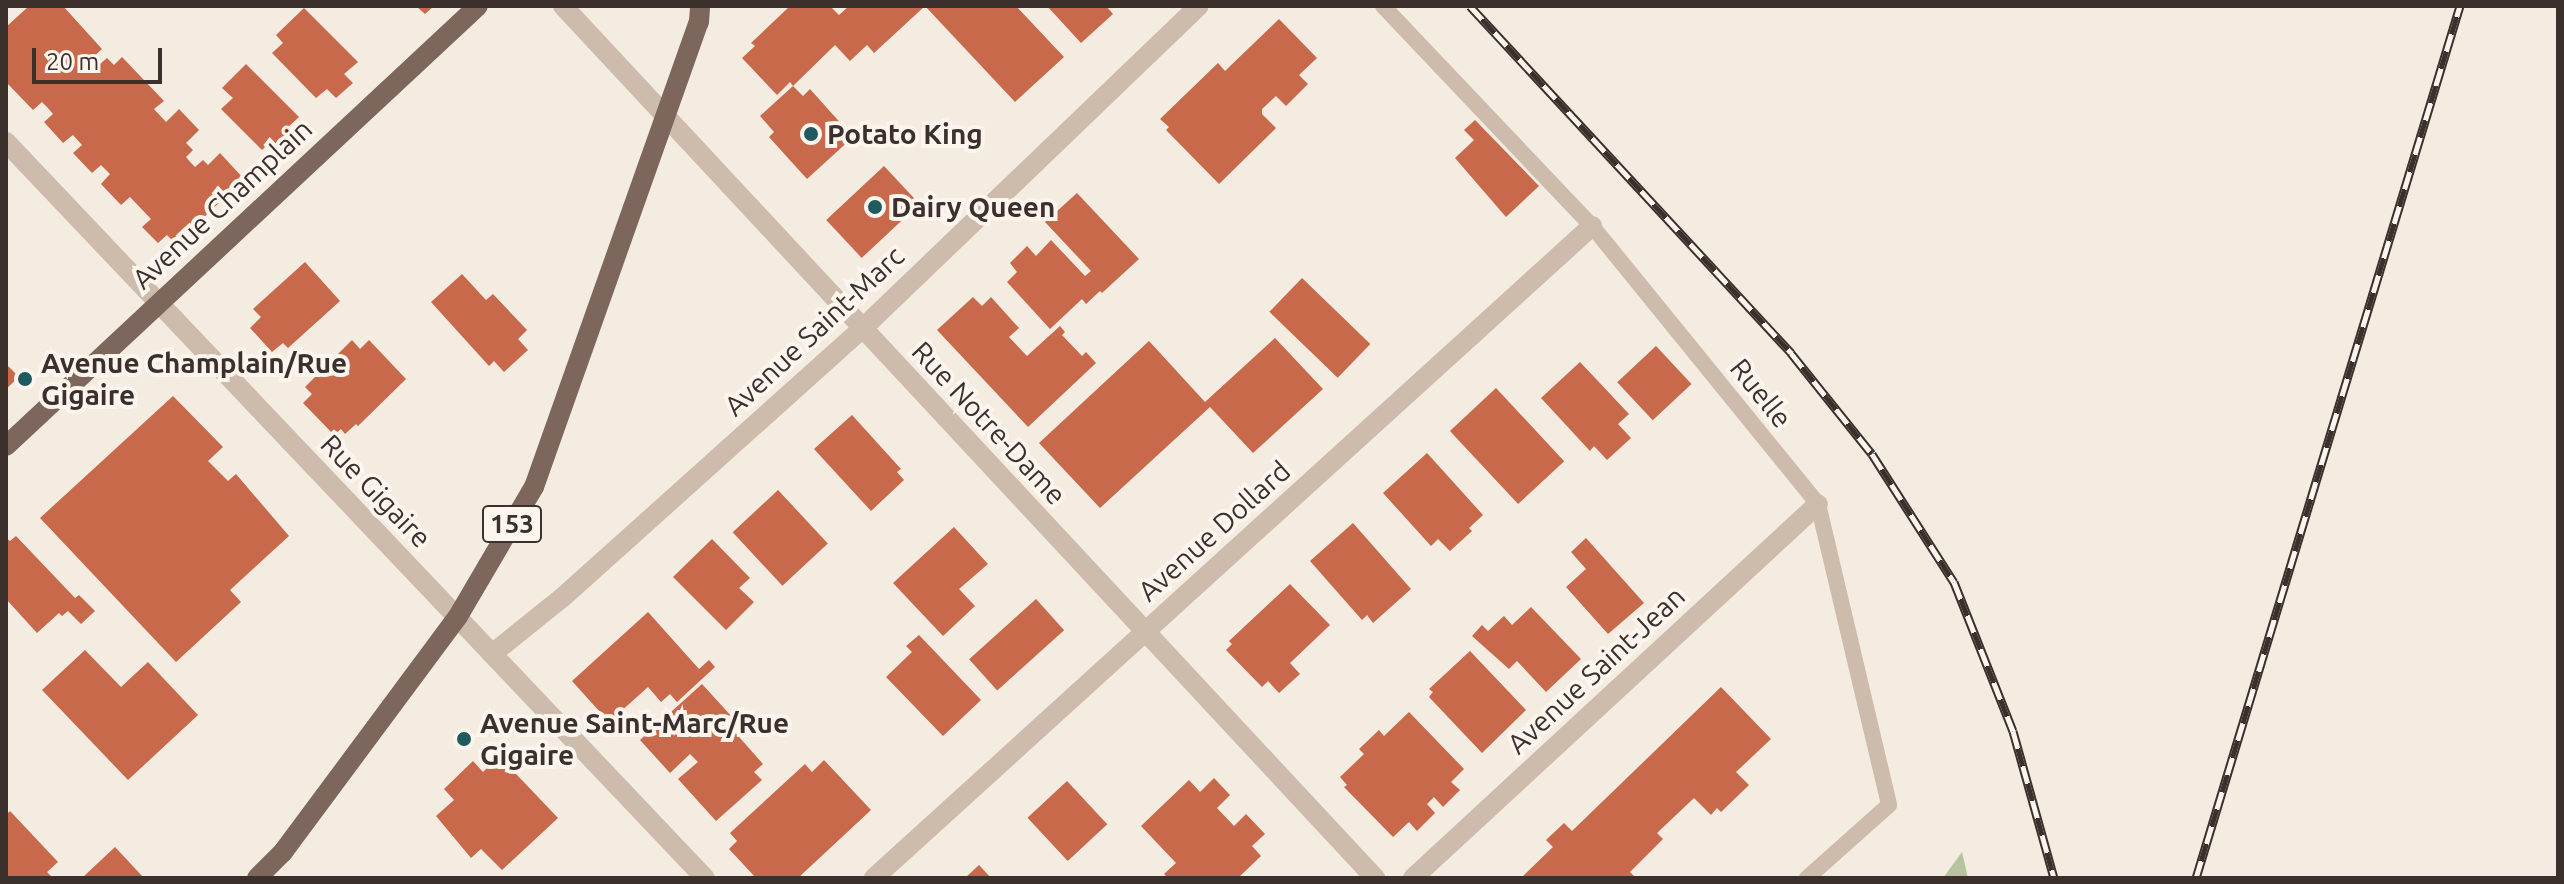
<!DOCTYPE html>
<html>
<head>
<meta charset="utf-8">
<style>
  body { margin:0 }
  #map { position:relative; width:2564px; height:884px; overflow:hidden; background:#f4ebe1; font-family:Ubuntu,sans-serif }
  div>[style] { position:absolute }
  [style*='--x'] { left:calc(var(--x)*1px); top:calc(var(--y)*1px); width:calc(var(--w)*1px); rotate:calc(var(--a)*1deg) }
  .green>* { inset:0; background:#b8c4a0 }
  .building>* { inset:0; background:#c8694b; transform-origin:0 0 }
  .service>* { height:16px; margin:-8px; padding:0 8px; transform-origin:8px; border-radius:8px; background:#cdbbac }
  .minor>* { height:20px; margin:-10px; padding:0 10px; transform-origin:10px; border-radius:10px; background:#cdbbac }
  .primary>* { height:20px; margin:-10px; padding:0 10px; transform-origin:10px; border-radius:10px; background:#7d675c }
  .rail>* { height:9px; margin-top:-4.5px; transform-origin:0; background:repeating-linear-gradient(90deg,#fbf5ee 0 18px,#3b302b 0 36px); box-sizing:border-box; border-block:2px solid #3b302b }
  .dots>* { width:22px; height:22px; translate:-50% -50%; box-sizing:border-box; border:4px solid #fbf5ee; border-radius:50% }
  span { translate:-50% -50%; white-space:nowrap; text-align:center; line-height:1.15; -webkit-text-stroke:8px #fbf5ee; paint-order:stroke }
  .shield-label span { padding:2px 6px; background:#fbf5ee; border:2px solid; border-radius:6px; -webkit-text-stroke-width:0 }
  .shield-label { font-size:26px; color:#3b302b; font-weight:700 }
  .poi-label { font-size:28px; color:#3b302b; font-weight:700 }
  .left { translate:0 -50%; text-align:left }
  .street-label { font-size:28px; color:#3b302b }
  .frame { position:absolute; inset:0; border:8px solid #3b302b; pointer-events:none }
  .scale { position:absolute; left:32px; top:48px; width:130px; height:36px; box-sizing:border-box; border:4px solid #3b302b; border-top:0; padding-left:10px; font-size:24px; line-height:28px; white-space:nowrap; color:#3b302b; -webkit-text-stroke:6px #fbf5ee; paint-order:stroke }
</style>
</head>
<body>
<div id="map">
  <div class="green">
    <div style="clip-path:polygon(1962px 852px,1968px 878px,1943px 878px)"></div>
  </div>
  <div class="building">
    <div style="clip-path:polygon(29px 6px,63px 6px,102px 49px,91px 59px,87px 55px,81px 60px,92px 71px,107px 58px,114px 65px,122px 57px,164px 101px,154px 109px,166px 122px,179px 109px,199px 130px,186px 143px,193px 150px,186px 157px,191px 163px,195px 167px,203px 160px,208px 165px,220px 153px,244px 179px,176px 244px,167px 235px,158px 243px,142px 227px,151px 219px,130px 197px,121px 205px,101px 184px,110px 174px,101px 165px,92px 173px,73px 153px,82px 145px,73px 135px,63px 143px,44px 122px,53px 114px,47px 107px,42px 102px,33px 110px,6px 82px,6px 27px)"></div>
    <div style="clip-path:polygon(416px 6px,434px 6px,425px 14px)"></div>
    <div style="clip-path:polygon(790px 6px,830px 6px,839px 15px,849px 6px,925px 6px,874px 53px,867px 45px,850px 61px,835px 45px,793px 86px,790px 82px,777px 95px,742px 58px,755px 46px,751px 43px)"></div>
    <div style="clip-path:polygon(925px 6px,1016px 6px,1064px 57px,1015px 102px)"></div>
    <div style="clip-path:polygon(1047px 6px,1106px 6px,1113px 14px,1081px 43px)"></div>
    <div style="clip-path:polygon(304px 8px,358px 62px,344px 74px,353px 83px,336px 98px,327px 89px,316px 98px,272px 53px,283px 43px,276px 35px)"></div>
    <div style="clip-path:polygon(1279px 19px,1317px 58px,1299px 75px,1308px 84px,1286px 106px,1276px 96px,1262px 109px,1262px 114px,1276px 128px,1219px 184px,1166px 130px,1169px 127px,1160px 119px,1218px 63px,1225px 71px)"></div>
    <div style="clip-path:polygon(246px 64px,299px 117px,287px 128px,295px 136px,279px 151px,270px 142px,262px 150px,221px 109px,233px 98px,222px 88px)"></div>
    <div style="clip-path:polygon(793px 86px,803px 96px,810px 89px,853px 137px,807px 179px,769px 137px,774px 132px,760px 116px)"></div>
    <div style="clip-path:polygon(1475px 120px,1539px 186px,1506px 217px,1455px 158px,1474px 140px,1464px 130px)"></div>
    <div style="left:884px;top:166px;width:52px;height:79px;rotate:47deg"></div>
    <div style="clip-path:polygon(1077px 193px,1139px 259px,1102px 293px,1100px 291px,1086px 304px,1082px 299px,1050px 329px,1007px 282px,1017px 272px,1010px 263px,1027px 246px,1036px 256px,1051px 240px,1085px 276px,1091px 271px,1045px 222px)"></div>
    <div style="clip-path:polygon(305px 262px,340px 301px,288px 348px,283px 343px,272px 352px,250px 328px,261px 317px,253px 309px)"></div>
    <div style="clip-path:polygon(462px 274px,486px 300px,493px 294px,527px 330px,518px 339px,528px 350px,504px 372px,494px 361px,489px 366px,431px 302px)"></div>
    <div style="left:1302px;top:278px;width:95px;height:47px;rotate:44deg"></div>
    <div style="clip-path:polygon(973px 297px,982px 306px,991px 297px,1019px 328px,1009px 337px,1027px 356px,1060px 326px,1065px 332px,1062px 335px,1082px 356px,1086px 352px,1096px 363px,1028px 427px,937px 330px)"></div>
    <div style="clip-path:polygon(1275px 338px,1323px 389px,1253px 453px,1210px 407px,1100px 508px,1039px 443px,1149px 341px,1205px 402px)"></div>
    <div style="clip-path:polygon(352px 340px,360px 349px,369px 340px,406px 379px,358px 426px,356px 424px,345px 434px,341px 429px,334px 435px,303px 403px,312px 394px,305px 387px)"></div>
    <div style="left:1656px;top:346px;width:52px;height:53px;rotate:47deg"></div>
    <div style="clip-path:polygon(1580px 362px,1629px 414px,1618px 424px,1631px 438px,1607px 460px,1594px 446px,1590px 451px,1541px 398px)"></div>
    <div style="clip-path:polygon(6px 364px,19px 377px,6px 389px)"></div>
    <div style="left:1496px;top:388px;width:100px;height:63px;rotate:47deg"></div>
    <div style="clip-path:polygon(173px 396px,223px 447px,208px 461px,228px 481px,236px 474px,289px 536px,230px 590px,241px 602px,176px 662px,40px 518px)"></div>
    <div style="clip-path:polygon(852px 415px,901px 469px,897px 472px,904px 480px,871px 511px,814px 449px)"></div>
    <div style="clip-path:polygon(1427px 453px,1483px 515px,1469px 528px,1472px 531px,1450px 551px,1438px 539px,1431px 546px,1383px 493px)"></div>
    <div style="left:778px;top:490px;width:73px;height:62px;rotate:47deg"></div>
    <div style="clip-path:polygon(1353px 523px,1411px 589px,1373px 623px,1367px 615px,1362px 620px,1310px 561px)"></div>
    <div style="clip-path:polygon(954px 527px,988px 564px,959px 589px,975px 606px,943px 636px,893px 583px)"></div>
    <div style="clip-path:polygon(16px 536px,75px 598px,79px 595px,95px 611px,81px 624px,68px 611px,62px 616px,59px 613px,37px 633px,6px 599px,6px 538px,10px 541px)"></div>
    <div style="clip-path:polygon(1586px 538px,1644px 603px,1608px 634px,1566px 587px,1586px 569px,1571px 552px)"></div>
    <div style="clip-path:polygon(712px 539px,750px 578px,739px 588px,754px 602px,726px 630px,673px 577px)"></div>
    <div style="clip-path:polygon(1290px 584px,1330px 625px,1290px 663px,1300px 674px,1279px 693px,1268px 681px,1262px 687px,1226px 650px,1232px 644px,1229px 641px)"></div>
    <div style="left:1036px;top:599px;width:42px;height:90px;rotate:48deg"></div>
    <div style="clip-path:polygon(1531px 607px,1581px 659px,1546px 692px,1517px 661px,1509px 669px,1472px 636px,1482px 625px,1488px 631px,1504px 616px,1512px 625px)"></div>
    <div style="clip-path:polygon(648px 612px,699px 669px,709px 660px,715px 667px,677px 702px,670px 694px,661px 702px,648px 687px,609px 722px,572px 681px)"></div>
    <div style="clip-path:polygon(919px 635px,981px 700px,943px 736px,886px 677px,912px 652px,906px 646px)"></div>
    <div style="clip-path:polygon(85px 650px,121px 687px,148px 662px,198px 715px,128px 780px,42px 690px)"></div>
    <div style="clip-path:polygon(1470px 651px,1526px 710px,1482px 753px,1429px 697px,1433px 692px,1429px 689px)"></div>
    <div style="clip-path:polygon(702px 684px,733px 718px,738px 712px,744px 718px,732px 729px,763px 764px,754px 772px,762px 780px,716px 821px,678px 779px,698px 762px,690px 754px,670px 773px,640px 740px)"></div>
    <div style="clip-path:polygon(1721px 687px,1771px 739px,1736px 772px,1749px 785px,1721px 812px,1717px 808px,1711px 815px,1694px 798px,1657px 833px,1663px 839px,1630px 872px,1636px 878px,1521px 878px,1553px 847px,1546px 840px,1564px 823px,1572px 831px)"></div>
    <div style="clip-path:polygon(1409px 712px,1464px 769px,1451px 782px,1460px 790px,1443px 807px,1434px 797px,1427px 804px,1435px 813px,1417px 831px,1409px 822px,1393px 837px,1344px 787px,1347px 785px,1340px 777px,1364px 754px,1359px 749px,1379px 730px,1384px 736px)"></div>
    <div style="clip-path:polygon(499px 756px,558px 818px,502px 870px,481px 849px,471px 858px,436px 816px,454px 800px,444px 789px,473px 761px,483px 772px)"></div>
    <div style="clip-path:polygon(824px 760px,871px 810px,798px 878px,756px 878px,729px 849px,737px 841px,730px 833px,805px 764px,812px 772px)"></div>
    <div style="clip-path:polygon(1214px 778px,1230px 795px,1217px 808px,1234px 826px,1246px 814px,1265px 834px,1252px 846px,1261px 856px,1238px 878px,1168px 878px,1164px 874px,1176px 863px,1141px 826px,1189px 780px,1200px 792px)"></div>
    <div style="left:1067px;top:781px;width:59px;height:54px;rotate:47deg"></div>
    <div style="clip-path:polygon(10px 811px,58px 862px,47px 872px,53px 878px,6px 878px,6px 815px)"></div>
    <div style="clip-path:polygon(115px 847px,144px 878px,82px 878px)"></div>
    <div style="clip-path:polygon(979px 865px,991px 878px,965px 878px)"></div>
  </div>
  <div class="service">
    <div style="--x:1383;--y:6;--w:303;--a:46.5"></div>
    <div style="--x:1592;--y:226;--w:358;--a:50.9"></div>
    <div style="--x:1818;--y:504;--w:309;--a:76.7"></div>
    <div style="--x:1889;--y:805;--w:110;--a:138.3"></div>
  </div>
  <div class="minor">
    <div style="--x:563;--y:6;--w:1192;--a:47.04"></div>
    <div style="--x:6;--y:142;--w:1015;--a:46.48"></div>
    <div style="--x:492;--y:654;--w:91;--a:-38.8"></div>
    <div style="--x:563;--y:597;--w:403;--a:-41.9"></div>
    <div style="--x:863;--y:328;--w:465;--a:-43.8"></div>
    <div style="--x:874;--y:878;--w:970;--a:-42.24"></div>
    <div style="--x:1413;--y:878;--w:551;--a:-42.72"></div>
  </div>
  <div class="primary">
    <div style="--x:6;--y:446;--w:645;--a:-42.99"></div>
    <div style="--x:257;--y:878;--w:37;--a:-45"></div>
    <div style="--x:283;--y:852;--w:292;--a:-53.4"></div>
    <div style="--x:457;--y:618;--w:152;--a:-59.6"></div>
    <div style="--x:534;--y:487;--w:493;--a:-70.5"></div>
    <div style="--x:699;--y:22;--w:16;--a:-86"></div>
  </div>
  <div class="rail">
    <div style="--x:1470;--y:6;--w:473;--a:47.2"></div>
    <div style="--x:1791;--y:353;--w:129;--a:51.3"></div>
    <div style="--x:1872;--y:454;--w:152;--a:57.4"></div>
    <div style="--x:1954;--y:582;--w:160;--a:68.4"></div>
    <div style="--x:2013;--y:731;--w:153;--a:74.4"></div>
    <div style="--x:2196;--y:878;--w:911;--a:-73.16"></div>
  </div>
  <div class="dots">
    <div style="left:811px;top:134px;background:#1f5a5e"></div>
    <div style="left:875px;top:207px;background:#1f5a5e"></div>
    <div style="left:25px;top:379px;background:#1f5a5e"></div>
    <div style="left:464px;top:739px;background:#1f5a5e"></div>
  </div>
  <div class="shield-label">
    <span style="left:512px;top:524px">153</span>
  </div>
  <div class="poi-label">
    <span class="left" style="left:827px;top:134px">Potato King</span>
    <span class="left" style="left:891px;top:207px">Dairy Queen</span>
    <span class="left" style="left:41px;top:379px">Avenue Champlain/Rue<br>Gigaire</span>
    <span class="left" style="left:480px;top:739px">Avenue Saint-Marc/Rue<br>Gigaire</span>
  </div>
  <div class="street-label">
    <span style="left:222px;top:204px;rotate:-43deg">Avenue Champlain</span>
    <span style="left:814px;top:331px;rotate:-43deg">Avenue Saint-Marc</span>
    <span style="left:1761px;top:393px;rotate:51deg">Ruelle</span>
    <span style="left:989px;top:423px;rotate:47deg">Rue Notre-Dame</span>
    <span style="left:376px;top:491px;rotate:46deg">Rue Gigaire</span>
    <span style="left:1214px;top:531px;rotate:-42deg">Avenue Dollard</span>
    <span style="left:1596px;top:670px;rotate:-43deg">Avenue Saint-Jean</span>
  </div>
  <div class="frame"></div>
  <div class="scale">20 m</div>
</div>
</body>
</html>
